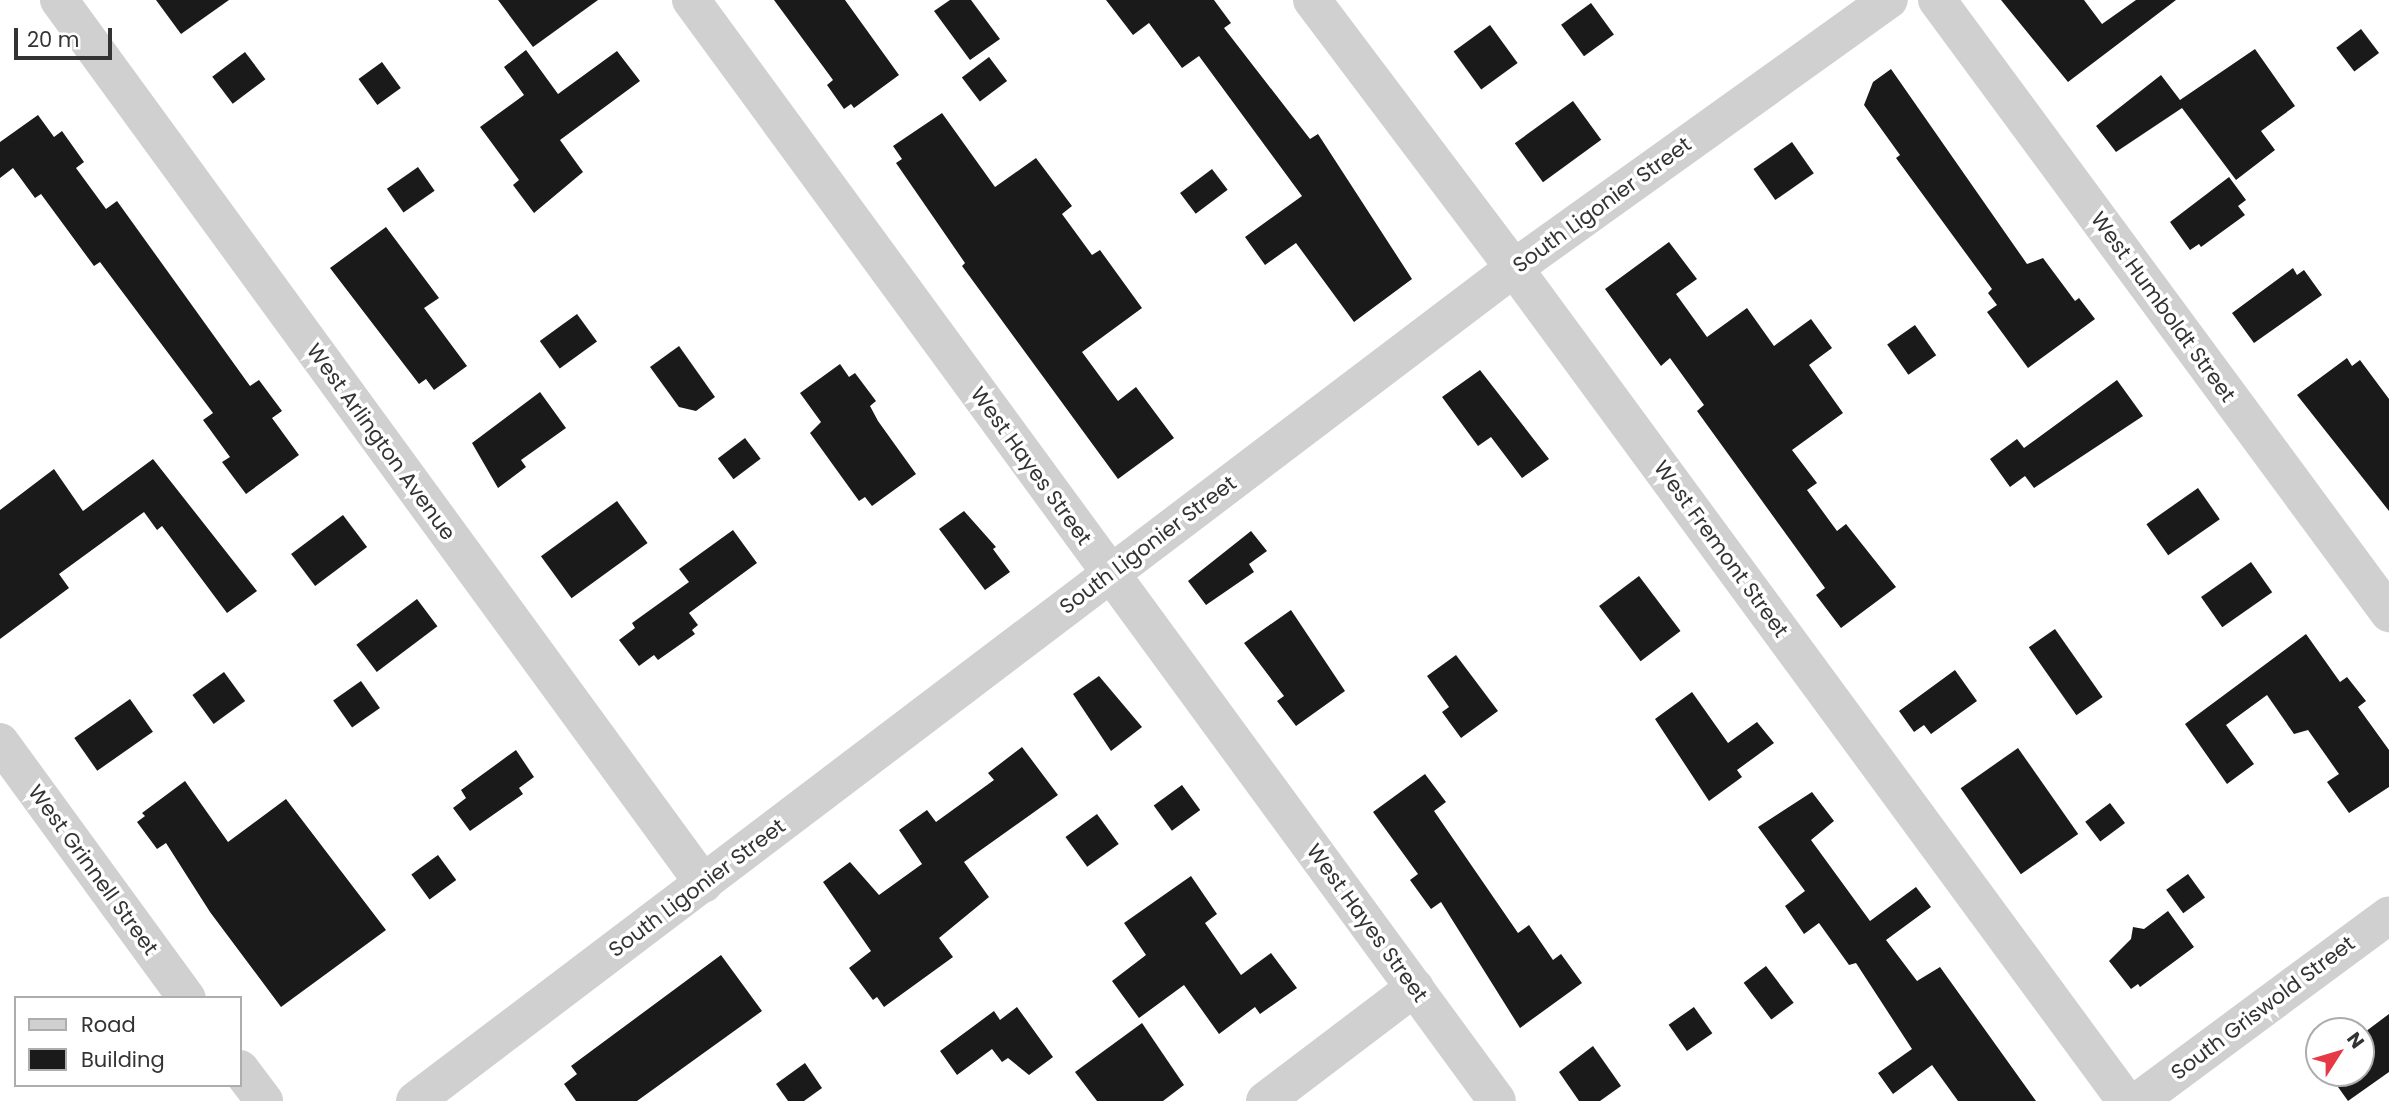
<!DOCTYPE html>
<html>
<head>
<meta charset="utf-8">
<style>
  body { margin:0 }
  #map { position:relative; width:2389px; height:1101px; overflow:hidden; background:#fff; font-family:Poppins,sans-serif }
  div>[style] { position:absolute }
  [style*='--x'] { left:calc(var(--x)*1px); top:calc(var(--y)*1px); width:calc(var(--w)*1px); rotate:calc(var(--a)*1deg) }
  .building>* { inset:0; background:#1a1a1a; transform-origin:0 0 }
  .minor>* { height:38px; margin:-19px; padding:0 19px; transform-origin:19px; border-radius:19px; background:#d0d0d0 }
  span { translate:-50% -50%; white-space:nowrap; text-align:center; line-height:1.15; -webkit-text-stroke:7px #fff; paint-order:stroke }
  .street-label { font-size:21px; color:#333 }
  .legend { position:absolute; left:14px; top:996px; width:228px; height:91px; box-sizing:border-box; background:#fff; border:2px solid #adadad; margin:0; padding:9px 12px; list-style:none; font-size:21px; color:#333 }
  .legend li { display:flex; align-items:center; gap:14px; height:35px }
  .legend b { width:35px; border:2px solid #adadad }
  .north { position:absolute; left:2305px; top:1017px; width:70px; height:70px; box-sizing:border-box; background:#fff; border:2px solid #adadad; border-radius:50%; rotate:53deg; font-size:19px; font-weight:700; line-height:28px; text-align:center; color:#333 }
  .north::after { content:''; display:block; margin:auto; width:24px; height:32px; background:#e63946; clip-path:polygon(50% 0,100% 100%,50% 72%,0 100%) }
  .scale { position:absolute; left:14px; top:28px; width:98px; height:32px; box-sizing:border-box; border:4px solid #333; border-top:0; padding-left:9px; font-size:21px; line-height:24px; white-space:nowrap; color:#333; -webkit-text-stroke:5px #fff; paint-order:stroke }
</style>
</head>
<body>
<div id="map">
  <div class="building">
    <div style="clip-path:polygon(156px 0,229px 0,181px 34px)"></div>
    <div style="clip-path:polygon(498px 0,598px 0,533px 47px)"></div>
    <div style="clip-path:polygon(774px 0,845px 0,899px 75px,854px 108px,851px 104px,844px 109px,827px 85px,833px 80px)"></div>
    <div style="clip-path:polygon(950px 0,971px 0,1000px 39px,970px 60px,934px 11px)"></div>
    <div style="clip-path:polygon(1106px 0,1214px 0,1231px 23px,1224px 28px,1310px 139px,1318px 134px,1412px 279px,1354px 322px,1296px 243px,1265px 265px,1245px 237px,1302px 196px,1199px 56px,1182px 68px,1149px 23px,1133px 35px)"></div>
    <div style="clip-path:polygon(2001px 0,2084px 0,2102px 24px,2136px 0,2176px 0,2068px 82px)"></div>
    <div style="left:1591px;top:3px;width:39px;height:37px;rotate:54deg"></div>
    <div style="left:1490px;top:25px;width:47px;height:45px;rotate:54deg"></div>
    <div style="left:2361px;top:29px;width:30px;height:31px;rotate:53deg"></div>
    <div style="clip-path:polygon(2255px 49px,2295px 106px,2261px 131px,2275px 150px,2236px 180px,2182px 108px,2116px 152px,2096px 126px,2161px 75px,2180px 100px)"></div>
    <div style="clip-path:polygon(526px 50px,558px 94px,617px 51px,640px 81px,560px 140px,583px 172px,534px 213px,513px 185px,519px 180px,480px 127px,524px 95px,504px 67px)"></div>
    <div style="left:245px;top:52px;width:34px;height:41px;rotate:53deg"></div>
    <div style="left:989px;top:57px;width:30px;height:34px;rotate:53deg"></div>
    <div style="left:382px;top:62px;width:32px;height:29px;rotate:54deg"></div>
    <div style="clip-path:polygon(1891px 69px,2027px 264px,2043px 258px,2075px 301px,2079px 298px,2095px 319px,2028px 368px,1987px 312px,1997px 305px,1988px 293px,1992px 289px,1896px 158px,1900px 155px,1864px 105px,1873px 82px)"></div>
    <div style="left:1573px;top:101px;width:48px;height:72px;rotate:54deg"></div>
    <div style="clip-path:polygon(942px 113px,995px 187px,1036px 158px,1072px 206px,1062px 214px,1092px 255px,1100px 250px,1142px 308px,1082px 352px,1118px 401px,1136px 387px,1174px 438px,1118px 479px,962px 266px,965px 263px,896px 163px,902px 159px,893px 146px)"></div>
    <div style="clip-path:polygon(38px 115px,54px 137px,62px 131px,84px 162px,76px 168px,106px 209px,117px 201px,250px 386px,259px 380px,282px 411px,272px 418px,299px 455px,246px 494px,222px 462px,230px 457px,203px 420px,213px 413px,100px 262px,94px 266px,41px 194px,35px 198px,13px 168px,0 178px,0 142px)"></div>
    <div style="left:1792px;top:142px;width:38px;height:47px;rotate:55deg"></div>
    <div style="left:418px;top:167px;width:29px;height:38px;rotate:55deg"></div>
    <div style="left:1212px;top:169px;width:26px;height:40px;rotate:53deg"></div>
    <div style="clip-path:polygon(2229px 177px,2246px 200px,2238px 206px,2245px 215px,2201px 247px,2199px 244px,2190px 250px,2170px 222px)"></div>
    <div style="clip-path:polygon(386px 227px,439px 298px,424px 308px,467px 366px,434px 390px,426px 379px,419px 384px,330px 268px)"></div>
    <div style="clip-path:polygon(1669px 242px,1697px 279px,1676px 294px,1707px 337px,1747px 308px,1774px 346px,1811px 319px,1832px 348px,1809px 365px,1843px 413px,1792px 450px,1817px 483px,1807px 490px,1837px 531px,1846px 524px,1896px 587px,1841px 628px,1816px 595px,1825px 588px,1697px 411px,1704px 405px,1670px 358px,1661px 366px,1605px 289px)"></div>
    <div style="clip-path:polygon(2293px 268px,2297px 275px,2304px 270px,2322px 295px,2254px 343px,2232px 313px)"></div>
    <div style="left:577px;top:314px;width:34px;height:46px;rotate:54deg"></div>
    <div style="left:1915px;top:325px;width:37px;height:34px;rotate:55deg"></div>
    <div style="clip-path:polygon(679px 346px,715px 397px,696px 411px,679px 407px,650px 367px)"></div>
    <div style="clip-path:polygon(2347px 358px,2352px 366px,2360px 360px,2389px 399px,2389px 511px,2297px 395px)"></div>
    <div style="clip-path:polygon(840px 364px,849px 377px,855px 373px,876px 401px,870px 406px,878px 421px,916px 474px,872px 506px,865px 497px,859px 501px,810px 433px,821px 422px,800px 393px)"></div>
    <div style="clip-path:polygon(1480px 370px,1549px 459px,1522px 478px,1491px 437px,1478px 446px,1442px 397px)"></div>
    <div style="clip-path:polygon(2117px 380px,2143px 416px,2034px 488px,2025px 476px,2010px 487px,1990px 459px,2017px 439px,2024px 448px)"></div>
    <div style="clip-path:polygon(540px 392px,566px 428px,521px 460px,526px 467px,498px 488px,472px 443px)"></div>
    <div style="left:745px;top:438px;width:26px;height:34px;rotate:53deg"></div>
    <div style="clip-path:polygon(153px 459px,257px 591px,227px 613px,162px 526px,157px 530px,144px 512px,59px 574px,69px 588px,0 639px,0 510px,54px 469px,83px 511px)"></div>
    <div style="left:2198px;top:488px;width:38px;height:63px;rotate:55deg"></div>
    <div style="left:617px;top:501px;width:52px;height:94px;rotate:54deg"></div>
    <div style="clip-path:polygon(964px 511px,996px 547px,993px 549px,1010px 572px,985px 590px,939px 529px)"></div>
    <div style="left:343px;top:515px;width:40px;height:65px;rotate:53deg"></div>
    <div style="clip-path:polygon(733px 530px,757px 563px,689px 613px,698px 625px,692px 630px,695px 634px,658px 660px,654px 655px,639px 666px,619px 640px,635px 628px,632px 623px,689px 582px,679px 569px)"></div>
    <div style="clip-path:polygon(1251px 531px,1267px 551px,1249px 564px,1254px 572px,1206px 605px,1188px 581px)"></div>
    <div style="left:2251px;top:562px;width:37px;height:61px;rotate:55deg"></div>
    <div style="left:1639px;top:576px;width:69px;height:50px;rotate:53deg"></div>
    <div style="left:417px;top:599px;width:34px;height:76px;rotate:53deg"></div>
    <div style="clip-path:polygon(1291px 610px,1345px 691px,1296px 726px,1277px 701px,1284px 696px,1244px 643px)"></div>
    <div style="left:2055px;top:629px;width:83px;height:32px;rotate:55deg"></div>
    <div style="clip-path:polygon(2306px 634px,2340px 682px,2347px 677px,2366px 701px,2358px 707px,2389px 750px,2389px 787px,2349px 813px,2327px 782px,2339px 774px,2308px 730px,2294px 734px,2267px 695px,2226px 725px,2254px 764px,2227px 784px,2185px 724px)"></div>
    <div style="clip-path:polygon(1456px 655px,1498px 711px,1461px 738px,1442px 712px,1449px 707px,1427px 676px)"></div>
    <div style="clip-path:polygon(1955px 670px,1977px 701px,1931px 734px,1924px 725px,1914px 732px,1899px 711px)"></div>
    <div style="left:224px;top:672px;width:36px;height:39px;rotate:54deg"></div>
    <div style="clip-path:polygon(1099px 676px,1142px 727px,1111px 751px,1073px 694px)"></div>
    <div style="left:361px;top:681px;width:33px;height:34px;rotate:55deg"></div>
    <div style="clip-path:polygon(1692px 692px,1728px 743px,1757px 722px,1774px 743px,1737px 770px,1742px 777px,1709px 801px,1655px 719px)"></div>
    <div style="left:130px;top:699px;width:40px;height:68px;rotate:55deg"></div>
    <div style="clip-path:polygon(1022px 747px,1058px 795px,964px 862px,989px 897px,939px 938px,953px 957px,884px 1007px,877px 997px,873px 1000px,849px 968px,871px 951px,823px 882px,850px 862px,879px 895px,922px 864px,899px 830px,927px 810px,936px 822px,994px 780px,988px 773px)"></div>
    <div style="left:2018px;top:748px;width:105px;height:70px;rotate:55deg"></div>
    <div style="clip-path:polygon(516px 750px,534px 777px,519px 788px,523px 794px,470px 831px,453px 808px,466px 798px,461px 790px)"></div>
    <div style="clip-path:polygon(1425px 774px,1446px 802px,1434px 811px,1518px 933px,1529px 925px,1553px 960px,1561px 954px,1582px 983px,1520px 1028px,1441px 902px,1431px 909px,1410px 880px,1418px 874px,1373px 812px)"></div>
    <div style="clip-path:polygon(185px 781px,228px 842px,286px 799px,386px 930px,281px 1007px,210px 912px,166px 843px,157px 849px,137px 822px,145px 816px,142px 813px)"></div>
    <div style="left:1182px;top:785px;width:31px;height:35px;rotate:54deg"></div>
    <div style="clip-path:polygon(1812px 792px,1834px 821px,1811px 840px,1870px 921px,1916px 887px,1931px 907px,1886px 940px,1917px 981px,1940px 967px,2036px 1101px,1958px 1101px,1932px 1065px,1893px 1094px,1878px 1073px,1912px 1049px,1856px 963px,1849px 965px,1819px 923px,1804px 934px,1785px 906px,1805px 891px,1758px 827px)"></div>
    <div style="left:2110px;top:803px;width:25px;height:31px;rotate:53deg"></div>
    <div style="left:1097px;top:814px;width:37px;height:39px;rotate:54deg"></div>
    <div style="left:438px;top:855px;width:31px;height:33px;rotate:54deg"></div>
    <div style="left:2188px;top:874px;width:29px;height:27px;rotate:54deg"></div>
    <div style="clip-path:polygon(1191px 876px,1217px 914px,1205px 923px,1241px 975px,1271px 953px,1297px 988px,1260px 1014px,1255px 1007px,1219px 1034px,1184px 985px,1139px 1018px,1112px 981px,1146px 955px,1124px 923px)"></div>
    <div style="clip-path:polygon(2168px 911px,2194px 947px,2140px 987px,2138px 984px,2131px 989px,2109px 961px,2131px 939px,2133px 927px,2144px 929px)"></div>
    <div style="clip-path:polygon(721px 955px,762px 1011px,637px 1101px,576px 1101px,564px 1084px,577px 1074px,571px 1066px)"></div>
    <div style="left:1766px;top:966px;width:46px;height:28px;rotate:53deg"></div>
    <div style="clip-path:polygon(1017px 1007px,1053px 1057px,1029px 1075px,1008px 1058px,1002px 1062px,992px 1049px,957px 1075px,940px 1051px,994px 1011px,1000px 1020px)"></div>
    <div style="left:1694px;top:1007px;width:32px;height:31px;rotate:55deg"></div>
    <div style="clip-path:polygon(2389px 1014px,2389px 1072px,2348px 1101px,2328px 1073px,2361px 1073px,2361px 1035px)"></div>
    <div style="clip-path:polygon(1142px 1023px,1184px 1085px,1163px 1101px,1097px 1101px,1075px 1072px)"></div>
    <div style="clip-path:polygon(1593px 1046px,1621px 1086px,1600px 1101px,1579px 1101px,1559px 1072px)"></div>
    <div style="clip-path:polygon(805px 1063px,822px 1088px,804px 1101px,788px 1101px,776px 1084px)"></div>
  </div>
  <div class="minor">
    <div style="--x:59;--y:0;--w:1094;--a:53.88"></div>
    <div style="--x:691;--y:0;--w:1364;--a:53.79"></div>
    <div style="--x:1312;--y:0;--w:336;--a:53"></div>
    <div style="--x:1514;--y:268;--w:1034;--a:53.7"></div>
    <div style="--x:1937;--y:0;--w:762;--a:53.6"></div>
    <div style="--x:0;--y:742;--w:317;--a:53.9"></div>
    <div style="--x:240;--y:1069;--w:40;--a:53"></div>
    <div style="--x:415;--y:1101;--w:1379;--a:-37.16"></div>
    <div style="--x:1514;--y:268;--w:461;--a:-35.6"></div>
    <div style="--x:1265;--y:1101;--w:188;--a:-37.2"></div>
    <div style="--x:2138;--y:1101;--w:312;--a:-36.5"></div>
  </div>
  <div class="street-label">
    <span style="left:1602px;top:205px;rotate:-36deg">South Ligonier Street</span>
    <span style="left:2163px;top:307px;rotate:54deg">West Humboldt Street</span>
    <span style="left:381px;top:442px;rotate:54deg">West Arlington Avenue</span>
    <span style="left:1031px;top:466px;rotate:54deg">West Hayes Street</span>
    <span style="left:1148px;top:545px;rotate:-37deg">South Ligonier Street</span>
    <span style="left:1721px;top:549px;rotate:54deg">West Fremont Street</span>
    <span style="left:93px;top:870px;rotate:54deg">West Grinnell Street</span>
    <span style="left:697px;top:888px;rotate:-37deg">South Ligonier Street</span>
    <span style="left:1367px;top:923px;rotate:54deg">West Hayes Street</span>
    <span style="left:2263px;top:1008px;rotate:-37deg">South Griswold Street</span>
  </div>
  <ul class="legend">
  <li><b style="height:9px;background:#d0d0d0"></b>Road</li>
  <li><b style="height:19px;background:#1a1a1a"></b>Building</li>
  </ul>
  <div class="north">N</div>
  <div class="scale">20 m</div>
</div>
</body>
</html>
